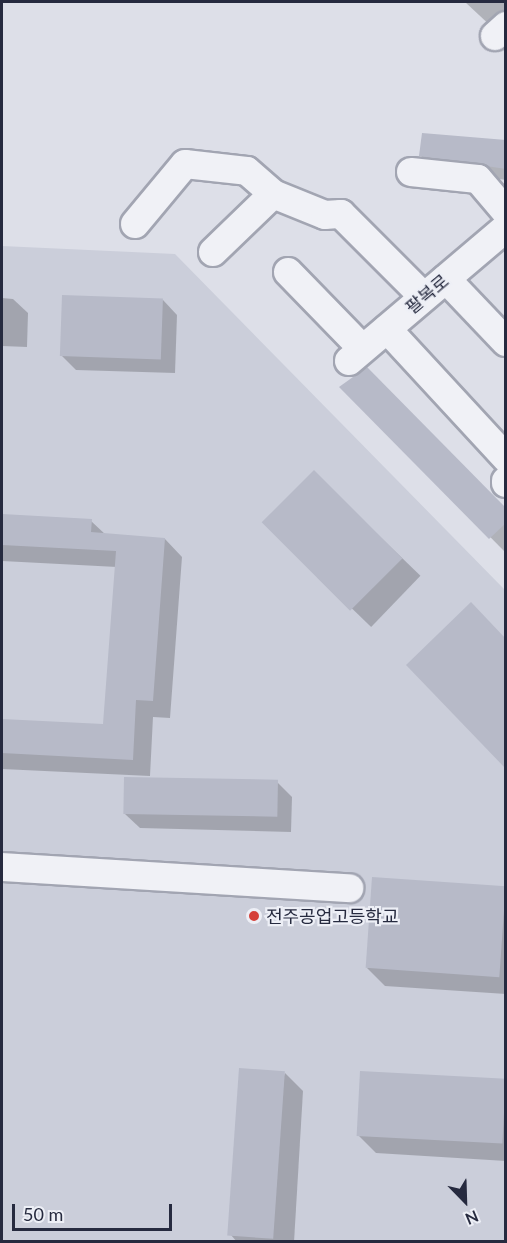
<!DOCTYPE html>
<html>
<head>
<meta charset="utf-8">
<style>
  body { margin:0 }
  #map { position:relative; width:507px; height:1243px; overflow:hidden; background:#dddfe8; font-family:Lato,"Noto Sans KR",sans-serif }
  div>[style] { position:absolute }
  [style*='--x'] { left:calc(var(--x)*1px); top:calc(var(--y)*1px); width:calc(var(--w)*1px); rotate:calc(var(--a)*1deg) }
  .built>* { inset:0; background:#cbceda }
  .shadow>* { inset:0; background:#0003; transform-origin:0 0 }
  .building>* { inset:0; background:#b7bac8; transform-origin:0 0 }
  .roads { filter:drop-shadow(2px 0 #a2a5b2) drop-shadow(-2px 0 #a2a5b2) drop-shadow(0 2px #a2a5b2) drop-shadow(0 -2px #a2a5b2) }
  .minor>* { height:28px; margin:-14px; padding:0 14px; transform-origin:14px; border-radius:14px; background:#f0f1f6 }
  .dots>* { width:16px; height:16px; translate:-50% -50%; box-sizing:border-box; border:3px solid #edeff6; border-radius:50% }
  span { translate:-50% -50%; white-space:nowrap; text-align:center; line-height:1.15; -webkit-text-stroke:4.5px #edeff6; paint-order:stroke }
  .street-label { font-size:18px; color:#262a3f }
  .poi-label { font-size:18px; color:#262a3f }
  .left { translate:0 -50%; text-align:left }
  .frame { position:absolute; inset:0; border:3px solid #262a3f; pointer-events:none }
  .north { position:absolute; left:435px; top:1171px; width:60px; height:60px; -webkit-text-stroke:4px #edeff6; paint-order:stroke; rotate:157deg; font-size:16px; font-weight:700; line-height:24px; text-align:center; color:#262a3f }
  .north::after { content:''; display:block; margin:auto; width:21px; height:27px; background:#262a3f; clip-path:polygon(50% 0,100% 100%,50% 72%,0 100%) }
  .scale { position:absolute; left:12px; top:1204px; width:160px; height:27px; box-sizing:border-box; border:3px solid #262a3f; border-top:0; padding-left:8px; font-size:18px; line-height:21px; white-space:nowrap; color:#262a3f; -webkit-text-stroke:4px #edeff6; paint-order:stroke }
</style>
</head>
<body>
<div id="map">
  <div class="built">
    <div style="clip-path:polygon(2px 246px,175px 254px,505px 590px,505px 1241px,2px 1242px)"></div>
  </div>
  <div class="shadow">
    <div style="clip-path:polygon(465px 2px,506px 2px,506px 17px,494px 29px)"></div>
    <div style="clip-path:polygon(506px 142px,506px 180px,435px 170px,421px 156px)"></div>
    <div style="clip-path:polygon(2px 298px,13px 299px,28px 313px,27px 347px,2px 346px)"></div>
    <div style="clip-path:polygon(163px 300px,177px 315px,175px 373px,76px 370px,61px 355px)"></div>
    <div style="clip-path:polygon(342px 387px,506px 510px,506px 553px)"></div>
    <div style="left:314px;top:473px;width:148px;height:71px;rotate:44deg"></div>
    <div style="clip-path:polygon(2px 516px,91px 521px,106px 535px,165px 539px,182px 557px,170px 718px,153px 717px,150px 776px,2px 769px,2px 720px,105px 726px,117px 567px,2px 561px)"></div>
    <div style="clip-path:polygon(277px 782px,292px 797px,291px 832px,140px 828px,125px 814px)"></div>
    <div style="clip-path:polygon(506px 888px,506px 994px,385px 986px,367px 968px)"></div>
    <div style="clip-path:polygon(285px 1073px,303px 1091px,294px 1242px,237px 1242px,231px 1235px)"></div>
    <div style="clip-path:polygon(506px 1080px,506px 1161px,376px 1153px,358px 1135px)"></div>
  </div>
  <div class="building">
    <div style="clip-path:polygon(422px 133px,506px 140px,506px 169px,419px 156px)"></div>
    <div style="left:62px;top:295px;width:101px;height:61px;rotate:2deg"></div>
    <div style="clip-path:polygon(367px 367px,506px 508px,506px 523px,489px 539px,339px 387px)"></div>
    <div style="left:314px;top:470px;width:125px;height:74px;rotate:45deg"></div>
    <div style="clip-path:polygon(2px 514px,92px 519px,91px 532px,165px 538px,153px 701px,136px 700px,133px 760px,2px 753px,2px 719px,103px 724px,116px 551px,2px 545px)"></div>
    <div style="clip-path:polygon(471px 602px,506px 639px,506px 769px,406px 665px)"></div>
    <div style="left:124px;top:777px;width:154px;height:37px;rotate:1deg"></div>
    <div style="left:372px;top:877px;width:134px;height:91px;rotate:4deg"></div>
    <div style="left:239px;top:1068px;width:46px;height:168px;rotate:4deg"></div>
    <div style="left:360px;top:1071px;width:146px;height:65px;rotate:3deg"></div>
  </div>
  <div class="roads">
    <div class="minor">
      <div style="--x:495;--y:36;--w:15;--a:-42"></div>
      <div style="--x:411;--y:172;--w:67;--a:6"></div>
      <div style="--x:478;--y:179;--w:43;--a:49.7"></div>
      <div style="--x:135;--y:224;--w:78;--a:-50.2"></div>
      <div style="--x:185;--y:164;--w:62;--a:6.4"></div>
      <div style="--x:247;--y:171;--w:35;--a:41"></div>
      <div style="--x:273;--y:194;--w:56;--a:22"></div>
      <div style="--x:325;--y:215;--w:16;--a:-4"></div>
      <div style="--x:341;--y:214;--w:117;--a:45"></div>
      <div style="--x:213;--y:252;--w:83;--a:-44"></div>
      <div style="--x:288;--y:272;--w:107;--a:45.8"></div>
      <div style="--x:446;--y:279;--w:87;--a:46.4"></div>
      <div style="--x:387;--y:329;--w:176;--a:47.3"></div>
      <div style="--x:349;--y:361;--w:206;--a:-40.3"></div>
      <div style="--x:506;--y:481;--w:2;--a:90"></div>
      <div style="--x:2;--y:867;--w:348;--a:3.5"></div>
    </div>
  </div>
  <div class="dots">
    <div style="left:254px;top:916px;background:#d5403a"></div>
  </div>
  <div class="street-label">
    <span style="left:427px;top:294px;rotate:-40deg">팔복로</span>
  </div>
  <div class="poi-label">
    <span class="left" style="left:266px;top:916px">전주공업고등학교</span>
  </div>
  <div class="frame"></div>
  <div class="north">N</div>
  <div class="scale">50 m</div>
</div>
</body>
</html>
